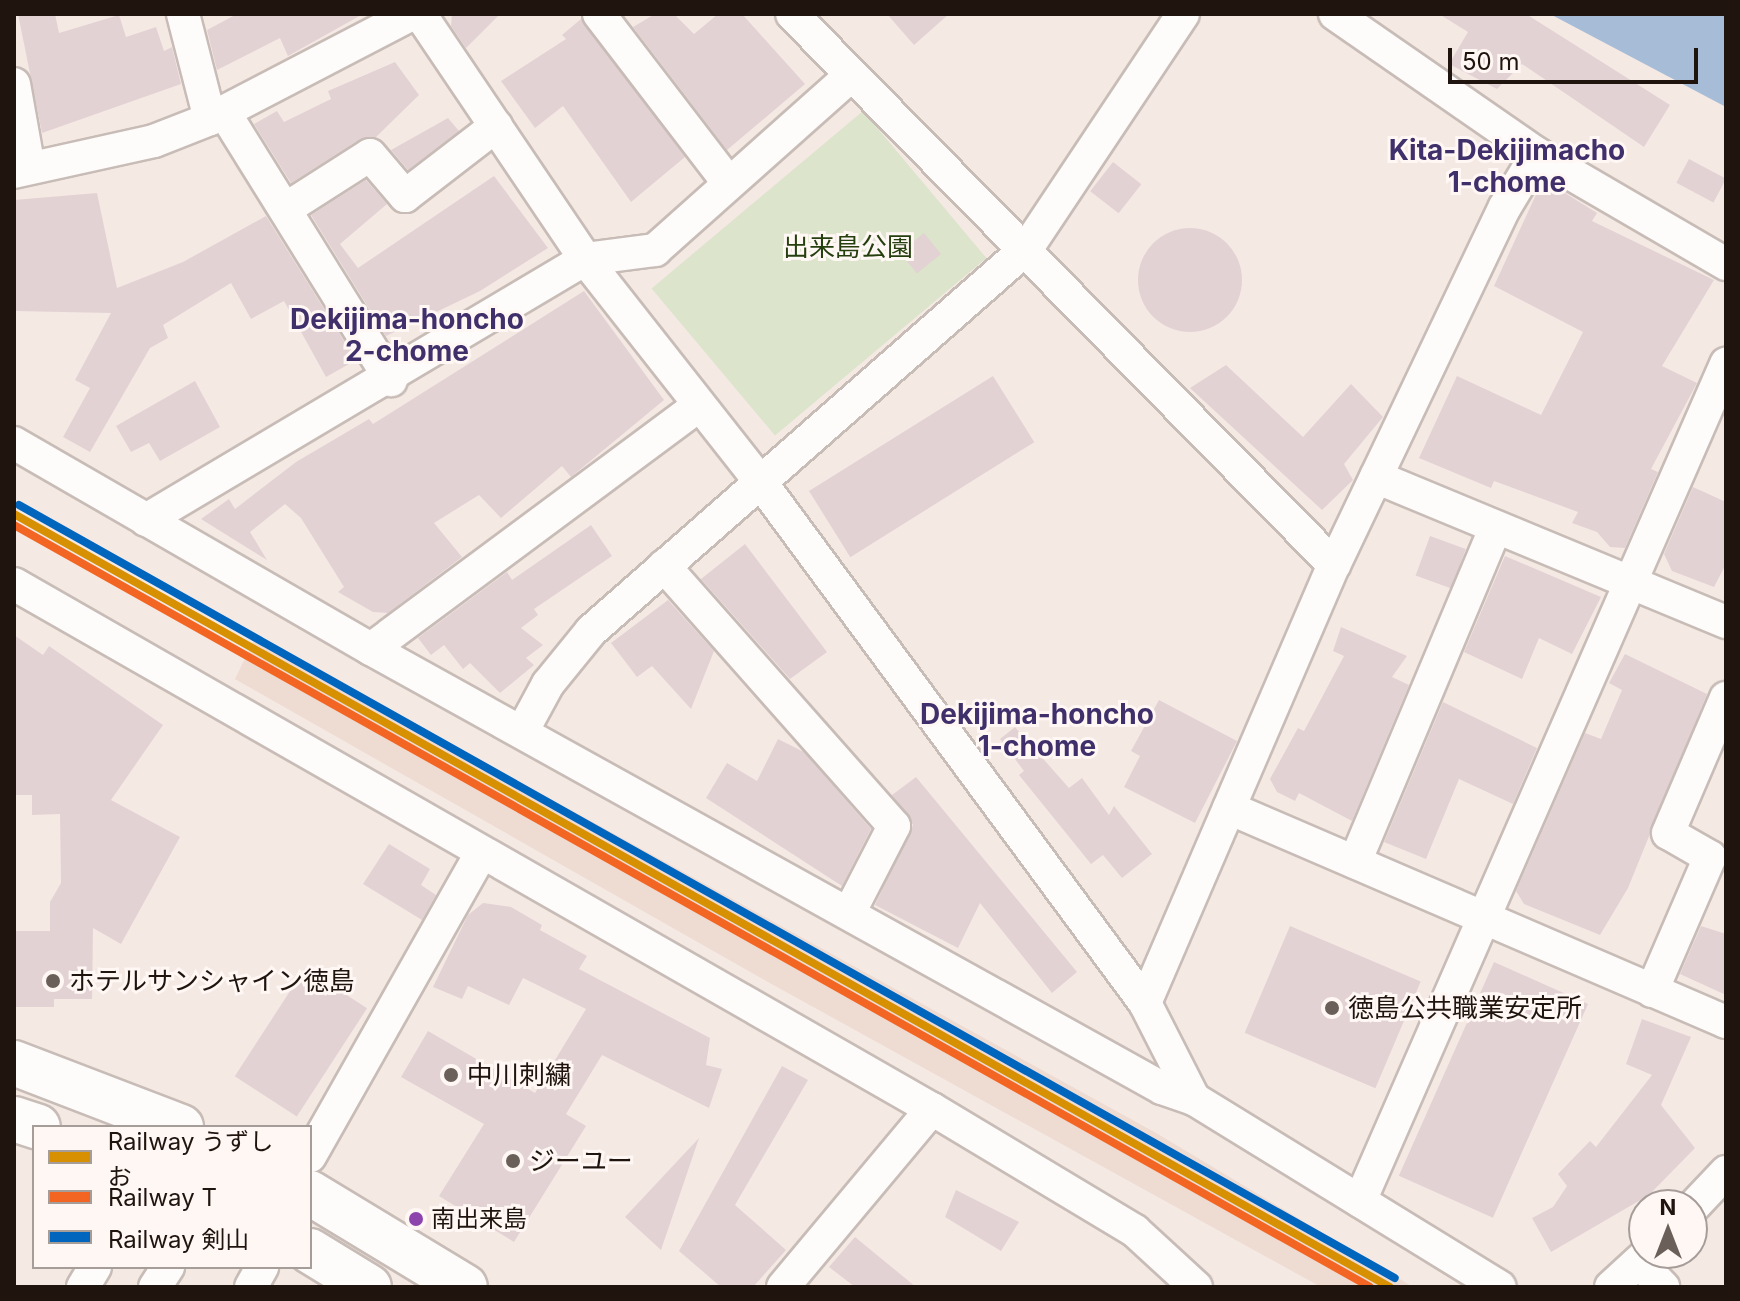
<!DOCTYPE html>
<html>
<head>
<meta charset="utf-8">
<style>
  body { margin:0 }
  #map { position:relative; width:1740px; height:1301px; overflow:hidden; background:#f5e9e4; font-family:Inter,"Noto Sans JP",sans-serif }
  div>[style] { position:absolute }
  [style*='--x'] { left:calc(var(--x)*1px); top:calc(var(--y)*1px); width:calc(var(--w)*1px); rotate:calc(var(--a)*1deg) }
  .built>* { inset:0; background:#eedbd2 }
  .green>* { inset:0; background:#dce4cc; transform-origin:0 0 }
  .water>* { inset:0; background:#a7bcd6 }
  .building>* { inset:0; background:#e3d2d4; transform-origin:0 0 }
  .round { border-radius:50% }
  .roads { filter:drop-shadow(2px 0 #c8bcb7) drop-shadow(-2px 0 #c8bcb7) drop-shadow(0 2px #c8bcb7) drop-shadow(0 -2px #c8bcb7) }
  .minor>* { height:32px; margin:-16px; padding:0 16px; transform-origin:16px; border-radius:16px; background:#fefcfb }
  .highway>* { height:44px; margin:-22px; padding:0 22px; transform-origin:22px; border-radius:22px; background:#fefcfb }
  .rail-1>* { height:8px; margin:-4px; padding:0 4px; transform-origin:4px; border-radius:4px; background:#d79002 }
  .rail-2>* { height:8px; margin:-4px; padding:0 4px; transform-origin:4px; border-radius:4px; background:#f26522 }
  .rail-3>* { height:8px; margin:-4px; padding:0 4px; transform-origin:4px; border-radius:4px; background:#0065bd }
  .dots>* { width:22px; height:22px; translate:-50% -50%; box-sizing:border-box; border:4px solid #fff7f4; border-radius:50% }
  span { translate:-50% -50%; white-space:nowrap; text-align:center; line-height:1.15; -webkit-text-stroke:6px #fff7f4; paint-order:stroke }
  .bus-label { font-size:24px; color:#20140e }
  .left { translate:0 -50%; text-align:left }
  .park-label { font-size:26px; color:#263f0f }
  .poi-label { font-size:26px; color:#20140e }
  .neighbourhood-label { font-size:28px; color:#3f2f6a; font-weight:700 }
  .frame { position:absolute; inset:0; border:16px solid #20140e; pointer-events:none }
  .legend { position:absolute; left:32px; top:1125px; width:280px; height:144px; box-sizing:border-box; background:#fff7f4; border:2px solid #a69c98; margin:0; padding:10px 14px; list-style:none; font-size:24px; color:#20140e }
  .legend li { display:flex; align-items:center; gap:16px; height:40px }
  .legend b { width:40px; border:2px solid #a69c98 }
  .north { position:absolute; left:1628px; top:1189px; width:80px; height:80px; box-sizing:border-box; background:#fff7f4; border:2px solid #a69c98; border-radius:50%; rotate:0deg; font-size:22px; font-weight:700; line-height:32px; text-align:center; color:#20140e }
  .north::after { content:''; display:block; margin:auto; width:28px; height:36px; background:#6b5f59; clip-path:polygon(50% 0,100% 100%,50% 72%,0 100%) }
  .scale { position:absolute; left:1448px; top:48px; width:250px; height:36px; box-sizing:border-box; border:4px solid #20140e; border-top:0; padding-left:10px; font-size:24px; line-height:28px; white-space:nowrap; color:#20140e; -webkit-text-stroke:6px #fff7f4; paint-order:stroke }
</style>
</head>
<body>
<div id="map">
  <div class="built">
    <div style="clip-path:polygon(256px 636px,1156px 1133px,1413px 1287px,1321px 1287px,768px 982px,235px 679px)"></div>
  </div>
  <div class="green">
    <div style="left:863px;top:111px;width:192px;height:276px;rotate:50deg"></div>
  </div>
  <div class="water">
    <div style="clip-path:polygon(1550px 14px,1726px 14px,1726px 107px)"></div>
  </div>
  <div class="building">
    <div style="clip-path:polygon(18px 14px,55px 14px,59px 33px,119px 15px,126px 37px,156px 27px,164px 51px,172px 47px,181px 84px,42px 133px)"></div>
    <div style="clip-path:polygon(237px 14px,363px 14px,288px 56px,280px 38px,217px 70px,207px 30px)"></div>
    <div style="clip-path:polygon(452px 14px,500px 14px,466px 48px,451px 26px)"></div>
    <div style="clip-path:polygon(655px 14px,674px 14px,694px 34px,718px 14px,742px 14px,805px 84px,727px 150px,633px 27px)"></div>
    <div style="clip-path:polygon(887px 14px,949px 14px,914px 45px)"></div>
    <div style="clip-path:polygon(1439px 14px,1526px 14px,1670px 105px,1644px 147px,1522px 64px,1497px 89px,1449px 64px,1468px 32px)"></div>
    <div style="clip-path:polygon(581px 19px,685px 157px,631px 202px,563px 106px,535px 128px,501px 81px,566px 39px,562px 35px)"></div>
    <div style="clip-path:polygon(395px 62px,419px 95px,376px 137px,360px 139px,291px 183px,254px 124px,277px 111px,284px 122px,331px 99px,328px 91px)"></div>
    <div style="clip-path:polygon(448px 118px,459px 131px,408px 170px,391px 150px)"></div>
    <div style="left:1689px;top:159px;width:42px;height:27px;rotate:28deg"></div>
    <div style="left:1113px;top:162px;width:36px;height:37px;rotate:38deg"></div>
    <div style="clip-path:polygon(494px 176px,548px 248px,480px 291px,386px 336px,311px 215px,366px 180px,387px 204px,340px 244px,358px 268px)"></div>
    <div style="clip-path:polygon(1539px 188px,1557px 188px,1597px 213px,1592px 221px,1714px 280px,1662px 366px,1697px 383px,1651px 469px,1658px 472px,1625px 548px,1610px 547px,1597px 532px,1572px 523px,1578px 512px,1494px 481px,1491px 488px,1419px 458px,1457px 376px,1541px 415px,1583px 332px,1494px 286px)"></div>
    <div style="clip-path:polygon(97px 193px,117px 288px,183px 262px,266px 216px,356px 360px,326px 377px,284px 301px,251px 319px,231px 283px,163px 325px,168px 338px,150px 348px,90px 452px,63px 437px,90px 388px,75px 380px,111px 313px,14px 311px,14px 200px)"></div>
    <div class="round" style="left:1138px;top:228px;width:104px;height:104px"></div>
    <div style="left:924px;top:233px;width:27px;height:31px;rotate:51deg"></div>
    <div style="clip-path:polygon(584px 291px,664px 400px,571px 477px,562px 466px,501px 518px,479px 495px,434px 523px,462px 557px,388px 613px,373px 612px,338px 592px,344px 587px,301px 518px,285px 504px,250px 532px,267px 560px,201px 519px,229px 499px,235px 509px,296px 462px,369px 419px,373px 424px)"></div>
    <div style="clip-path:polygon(1226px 365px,1303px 437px,1351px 384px,1383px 417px,1344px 464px,1353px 480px,1322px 510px,1190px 388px)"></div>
    <div style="left:993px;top:376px;width:78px;height:217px;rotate:58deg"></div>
    <div style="clip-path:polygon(195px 381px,220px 427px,160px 461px,149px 443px,131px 452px,116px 426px)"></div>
    <div style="clip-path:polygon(1693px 487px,1726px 502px,1726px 564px,1714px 587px,1672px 571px,1664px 554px)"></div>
    <div style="clip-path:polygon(591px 525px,612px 556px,534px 609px,538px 615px,521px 628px,543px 645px,526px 658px,534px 665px,500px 693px,470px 663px,463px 669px,444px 645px,431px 655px,418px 638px,507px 572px,512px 580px)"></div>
    <div style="left:1430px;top:536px;width:38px;height:42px;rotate:20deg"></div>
    <div style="clip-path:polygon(745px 544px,827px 652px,790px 679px,701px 579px)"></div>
    <div style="clip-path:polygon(1505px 556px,1601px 597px,1572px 654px,1539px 638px,1522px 679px,1464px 652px)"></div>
    <div style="clip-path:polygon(668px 600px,714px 651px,691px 709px,652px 666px,637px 677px,611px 643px)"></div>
    <div style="clip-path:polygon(1341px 627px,1407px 656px,1392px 677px,1409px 685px,1352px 821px,1299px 793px,1295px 801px,1277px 792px,1270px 779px,1298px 728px,1304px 731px,1344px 656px,1333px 651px)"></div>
    <div style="clip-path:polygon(14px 635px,43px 655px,49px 646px,163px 725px,111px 800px,180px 837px,121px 944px,93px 928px,92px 999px,54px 999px,54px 1007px,14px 1007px,14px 931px,50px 931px,50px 902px,61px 883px,60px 814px,32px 815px,32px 795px,14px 795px)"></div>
    <div style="clip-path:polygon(1625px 654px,1707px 694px,1628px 888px,1600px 935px,1524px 904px,1516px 891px,1585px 733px,1601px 739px,1622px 690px,1609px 683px)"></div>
    <div style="clip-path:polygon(1159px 700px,1237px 741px,1195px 823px,1124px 787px,1140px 756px,1131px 751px)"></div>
    <div style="clip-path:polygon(1443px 702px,1537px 748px,1513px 804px,1459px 779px,1426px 859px,1384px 842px)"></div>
    <div style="clip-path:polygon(1015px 727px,1069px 788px,1082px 778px,1109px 815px,1114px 806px,1152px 854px,1122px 878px,1103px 855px,1091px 864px,1019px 775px,1024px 771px,1000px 739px)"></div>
    <div style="clip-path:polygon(778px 739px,804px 752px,871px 829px,842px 886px,706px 798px,727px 763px,757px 781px)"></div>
    <div style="clip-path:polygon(916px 777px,1077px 972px,1052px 993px,980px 903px,958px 948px,875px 905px,913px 825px,892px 795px)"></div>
    <div style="clip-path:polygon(389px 844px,430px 869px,421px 885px,436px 895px,422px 920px,363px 884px)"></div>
    <div style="clip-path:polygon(483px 903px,511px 907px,542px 925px,540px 930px,587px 956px,579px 969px,710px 1038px,706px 1065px,722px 1069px,709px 1108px,602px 1055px,566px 1114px,586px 1126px,514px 1242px,439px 1196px,484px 1124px,401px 1077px,428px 1031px,535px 1093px,586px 1009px,523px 978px,509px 1005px,468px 986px,462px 999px,433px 987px,468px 915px)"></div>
    <div style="left:1290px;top:926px;width:142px;height:116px;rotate:23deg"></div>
    <div style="clip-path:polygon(1701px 926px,1726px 934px,1726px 995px,1680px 974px)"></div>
    <div style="left:1494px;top:962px;width:103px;height:234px;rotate:24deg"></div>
    <div style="left:305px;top:968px;width:74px;height:129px;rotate:33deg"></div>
    <div style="clip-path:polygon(1642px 1019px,1691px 1037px,1661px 1105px,1695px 1148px,1649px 1195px,1551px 1252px,1532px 1218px,1553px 1207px,1567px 1186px,1558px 1174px,1590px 1141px,1596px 1147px,1652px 1075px,1626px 1064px)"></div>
    <div style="clip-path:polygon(782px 1066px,808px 1080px,735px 1205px,786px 1250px,753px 1287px,721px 1287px,679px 1251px)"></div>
    <div style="clip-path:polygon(699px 1138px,661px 1250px,625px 1217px)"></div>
    <div style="clip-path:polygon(956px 1190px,1019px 1222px,1001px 1251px,945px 1217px)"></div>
    <div style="clip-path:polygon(855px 1237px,916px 1287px,855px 1287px,829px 1267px)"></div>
  </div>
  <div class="roads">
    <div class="minor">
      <div style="--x:183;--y:14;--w:108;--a:75.6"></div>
      <div style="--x:420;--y:14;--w:295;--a:56"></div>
      <div style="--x:585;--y:259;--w:281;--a:51.8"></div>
      <div style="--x:759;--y:480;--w:650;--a:53.57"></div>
      <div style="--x:1145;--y:1003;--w:108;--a:63"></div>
      <div style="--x:1194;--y:1099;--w:359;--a:31.6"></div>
      <div style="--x:599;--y:14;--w:212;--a:52.5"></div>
      <div style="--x:792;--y:14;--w:773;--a:45.47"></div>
      <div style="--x:1335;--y:14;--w:246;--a:34.7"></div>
      <div style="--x:1537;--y:154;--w:219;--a:30.2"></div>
      <div style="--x:14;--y:84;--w:85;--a:79.9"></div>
      <div style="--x:224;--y:112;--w:316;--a:58.1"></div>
      <div style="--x:14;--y:172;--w:143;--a:-12.5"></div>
      <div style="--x:154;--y:141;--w:60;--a:-21.4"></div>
      <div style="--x:210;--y:119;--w:228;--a:-27.5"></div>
      <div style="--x:287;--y:208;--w:98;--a:-32.6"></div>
      <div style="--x:370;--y:155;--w:54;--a:49.5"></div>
      <div style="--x:405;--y:196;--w:115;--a:-37.6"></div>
      <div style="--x:14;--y:443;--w:412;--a:30"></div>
      <div style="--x:371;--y:649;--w:905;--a:29.03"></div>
      <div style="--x:1162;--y:1088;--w:34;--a:19"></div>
      <div style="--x:1376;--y:477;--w:379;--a:22.5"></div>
      <div style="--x:146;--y:520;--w:511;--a:-30.73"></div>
      <div style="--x:585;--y:259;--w:71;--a:-7.3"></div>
      <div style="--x:655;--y:250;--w:261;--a:-41.7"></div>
      <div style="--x:664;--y:566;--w:347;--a:48.5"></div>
      <div style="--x:894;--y:826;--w:98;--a:117.3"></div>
      <div style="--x:14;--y:584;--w:1058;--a:29.77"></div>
      <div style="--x:932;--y:1109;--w:237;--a:31"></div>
      <div style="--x:1135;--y:1231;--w:83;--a:42.6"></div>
      <div style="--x:371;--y:649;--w:406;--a:-36.6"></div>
      <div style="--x:522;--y:732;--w:55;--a:-61.6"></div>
      <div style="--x:548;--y:684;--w:68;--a:-50.9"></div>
      <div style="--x:591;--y:631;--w:580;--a:-41.3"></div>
      <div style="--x:1027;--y:248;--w:281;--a:-56.3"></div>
      <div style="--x:1229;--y:808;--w:541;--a:23.3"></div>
      <div style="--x:1355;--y:862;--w:363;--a:-67.2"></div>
      <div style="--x:1652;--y:991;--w:146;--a:-66.6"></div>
      <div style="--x:1710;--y:857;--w:48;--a:-150.3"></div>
      <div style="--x:1668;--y:833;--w:147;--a:-66.8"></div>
      <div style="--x:1145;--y:1003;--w:477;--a:-66.7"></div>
      <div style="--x:1334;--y:565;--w:397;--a:-64.5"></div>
      <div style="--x:1505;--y:207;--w:62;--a:-58.9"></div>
      <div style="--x:310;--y:1156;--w:347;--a:-60.5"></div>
      <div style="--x:1360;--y:1201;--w:914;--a:-66.38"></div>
      <div style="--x:1692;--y:1208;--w:50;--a:-46.6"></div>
      <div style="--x:1639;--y:1262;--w:35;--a:46"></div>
      <div style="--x:83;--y:1287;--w:23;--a:-59"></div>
      <div style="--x:155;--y:1287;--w:24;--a:-57"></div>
      <div style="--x:251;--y:1287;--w:23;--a:-61"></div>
      <div style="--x:783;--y:1287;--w:232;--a:-50.1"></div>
      <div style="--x:1611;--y:1287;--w:50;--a:-42.6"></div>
    </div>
    <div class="highway">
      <div style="--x:14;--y:1063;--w:179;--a:21"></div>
      <div style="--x:14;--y:1119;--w:25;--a:18"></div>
      <div style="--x:310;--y:1193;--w:181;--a:31.2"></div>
      <div style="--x:310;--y:1251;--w:69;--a:31.4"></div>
    </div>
  </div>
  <div class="rail-1">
    <div style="--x:14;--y:514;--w:1578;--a:29.33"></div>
  </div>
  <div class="rail-2">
    <div style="--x:14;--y:525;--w:1555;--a:29.33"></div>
  </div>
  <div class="rail-3">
    <div style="--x:19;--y:505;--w:1578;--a:29.33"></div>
  </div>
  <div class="dots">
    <div style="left:53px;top:981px;background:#6b5f59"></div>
    <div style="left:1332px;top:1008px;background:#6b5f59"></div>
    <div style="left:451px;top:1075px;background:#6b5f59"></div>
    <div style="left:513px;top:1161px;background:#6b5f59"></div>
    <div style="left:416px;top:1219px;background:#8e44ad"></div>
  </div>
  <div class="bus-label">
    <span class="left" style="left:431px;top:1219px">南出来島</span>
  </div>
  <div class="park-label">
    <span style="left:848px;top:247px">出来島公園</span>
  </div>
  <div class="poi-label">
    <span class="left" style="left:69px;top:981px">ホテルサンシャイン徳島</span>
    <span class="left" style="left:1348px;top:1008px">徳島公共職業安定所</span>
    <span class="left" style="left:467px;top:1075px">中川刺繍</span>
    <span class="left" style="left:529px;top:1161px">ジーユー</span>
  </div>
  <div class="neighbourhood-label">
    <span style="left:1507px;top:166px">Kita-Dekijimacho<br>1-chome</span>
    <span style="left:407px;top:335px">Dekijima-honcho<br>2-chome</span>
    <span style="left:1037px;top:730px">Dekijima-honcho<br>1-chome</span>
  </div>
  <div class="frame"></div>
  <ul class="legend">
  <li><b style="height:10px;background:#d79002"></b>Railway うずしお</li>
  <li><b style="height:10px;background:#f26522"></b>Railway T</li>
  <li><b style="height:10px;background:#0065bd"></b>Railway 剣山</li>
  </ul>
  <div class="north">N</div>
  <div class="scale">50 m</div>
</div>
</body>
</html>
